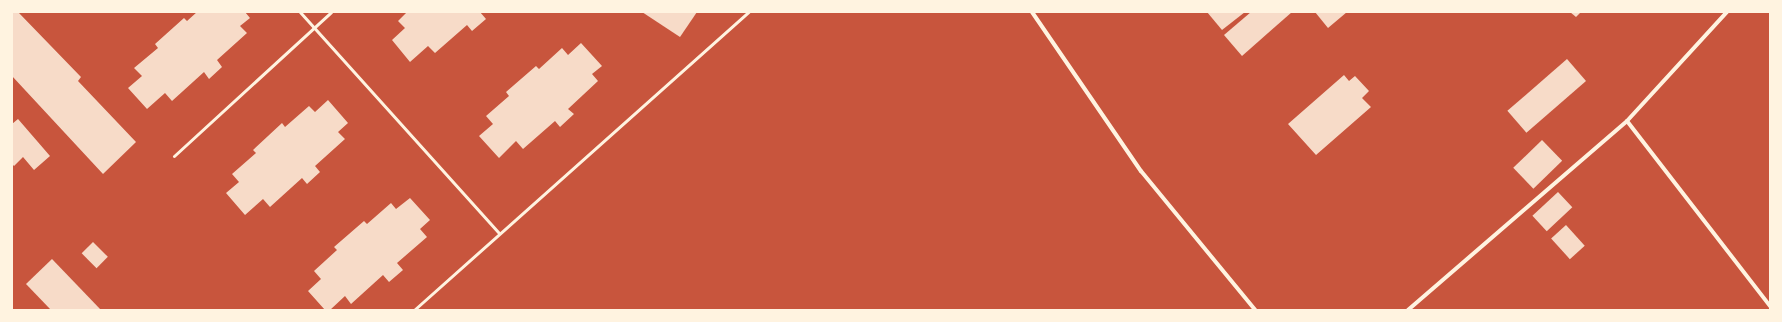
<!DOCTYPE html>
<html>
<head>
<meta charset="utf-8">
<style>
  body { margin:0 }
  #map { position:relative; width:1782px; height:322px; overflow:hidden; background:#c8553d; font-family:"PT Serif",serif }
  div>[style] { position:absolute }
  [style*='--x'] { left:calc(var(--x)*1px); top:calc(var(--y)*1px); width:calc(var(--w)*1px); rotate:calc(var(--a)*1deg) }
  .building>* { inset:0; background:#f7dbc8; transform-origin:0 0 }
  .service>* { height:3px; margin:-1.5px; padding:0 1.5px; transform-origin:1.5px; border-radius:1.5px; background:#fff3e0 }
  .minor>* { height:4px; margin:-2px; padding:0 2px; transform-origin:2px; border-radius:2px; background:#fff3e0 }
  span { translate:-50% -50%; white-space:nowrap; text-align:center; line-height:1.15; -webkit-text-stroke:4px #fff3e0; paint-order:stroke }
  .frame { position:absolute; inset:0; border:13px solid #fff3e0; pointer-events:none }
</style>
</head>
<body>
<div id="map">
  <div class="building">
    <div style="clip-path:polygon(12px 12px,18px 12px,81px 77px,78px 81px,136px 142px,103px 174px,12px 76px)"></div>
    <div style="clip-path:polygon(197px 12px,245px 12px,250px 18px,240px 26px,247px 33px,217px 60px,222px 67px,209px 79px,204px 72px,172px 101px,165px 93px,147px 109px,128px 88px,142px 76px,134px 68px,158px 48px,155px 44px,184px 18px,187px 21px)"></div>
    <div style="clip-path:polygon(407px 12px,480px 12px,486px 19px,472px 31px,467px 25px,435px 53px,428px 46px,410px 62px,392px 40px,405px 28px,398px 21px)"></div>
    <div style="clip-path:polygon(642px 12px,697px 12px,680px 37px)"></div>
    <div style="clip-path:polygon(1207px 12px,1245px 12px,1222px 30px)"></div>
    <div style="clip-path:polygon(1251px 12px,1292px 12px,1242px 56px,1224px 35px)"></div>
    <div style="clip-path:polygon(1315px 12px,1347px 12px,1328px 28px)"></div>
    <div style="clip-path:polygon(1570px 12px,1581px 12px,1576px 17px)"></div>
    <div style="clip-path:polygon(581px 43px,602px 66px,592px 74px,598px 81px,568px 109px,574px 114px,560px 127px,555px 121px,523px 149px,516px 141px,499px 158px,479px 136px,493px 124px,486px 116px,509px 96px,506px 92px,536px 66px,539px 69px,562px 48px,568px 55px)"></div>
    <div style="left:1567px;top:59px;width:29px;height:79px;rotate:49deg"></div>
    <div style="clip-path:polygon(1344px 75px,1349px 81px,1355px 76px,1369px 91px,1362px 98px,1371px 107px,1316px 155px,1288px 124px)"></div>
    <div style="clip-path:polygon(328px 100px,348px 123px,338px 132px,345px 139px,315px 166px,320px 172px,307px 184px,302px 178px,270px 207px,263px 199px,245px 215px,226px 193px,239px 182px,232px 174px,256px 153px,253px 150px,282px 123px,285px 127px,309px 106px,315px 112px)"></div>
    <div style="clip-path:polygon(18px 119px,50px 156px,34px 170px,23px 157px,14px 166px,12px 164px,12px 124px)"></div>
    <div style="left:1542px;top:140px;width:29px;height:40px;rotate:46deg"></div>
    <div style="left:1558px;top:192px;width:21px;height:35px;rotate:47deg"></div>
    <div style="clip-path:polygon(410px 198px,430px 220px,420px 229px,427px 237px,397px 263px,403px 270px,389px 282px,383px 275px,351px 304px,345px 296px,330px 310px,325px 310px,308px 291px,321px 279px,314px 271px,337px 250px,334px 247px,364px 221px,367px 224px,391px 203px,396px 209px)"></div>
    <div style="left:1566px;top:225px;width:28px;height:20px;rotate:48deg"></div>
    <div style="left:93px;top:242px;width:21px;height:16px;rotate:45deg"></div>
    <div style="clip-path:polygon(52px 259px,101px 310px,51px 310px,26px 284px)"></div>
  </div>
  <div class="service">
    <div style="--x:300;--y:12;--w:297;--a:48"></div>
    <div style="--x:174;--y:156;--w:213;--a:-42.5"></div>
    <div style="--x:414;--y:310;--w:448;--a:-41.7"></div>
  </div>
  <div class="minor">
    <div style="--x:1032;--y:12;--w:193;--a:55.6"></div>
    <div style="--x:1141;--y:171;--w:180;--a:50.6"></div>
    <div style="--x:1627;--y:121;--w:234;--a:52.3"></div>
    <div style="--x:1408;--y:310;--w:289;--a:-40.8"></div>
    <div style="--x:1627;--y:121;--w:148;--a:-47.5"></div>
  </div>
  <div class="frame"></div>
</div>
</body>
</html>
